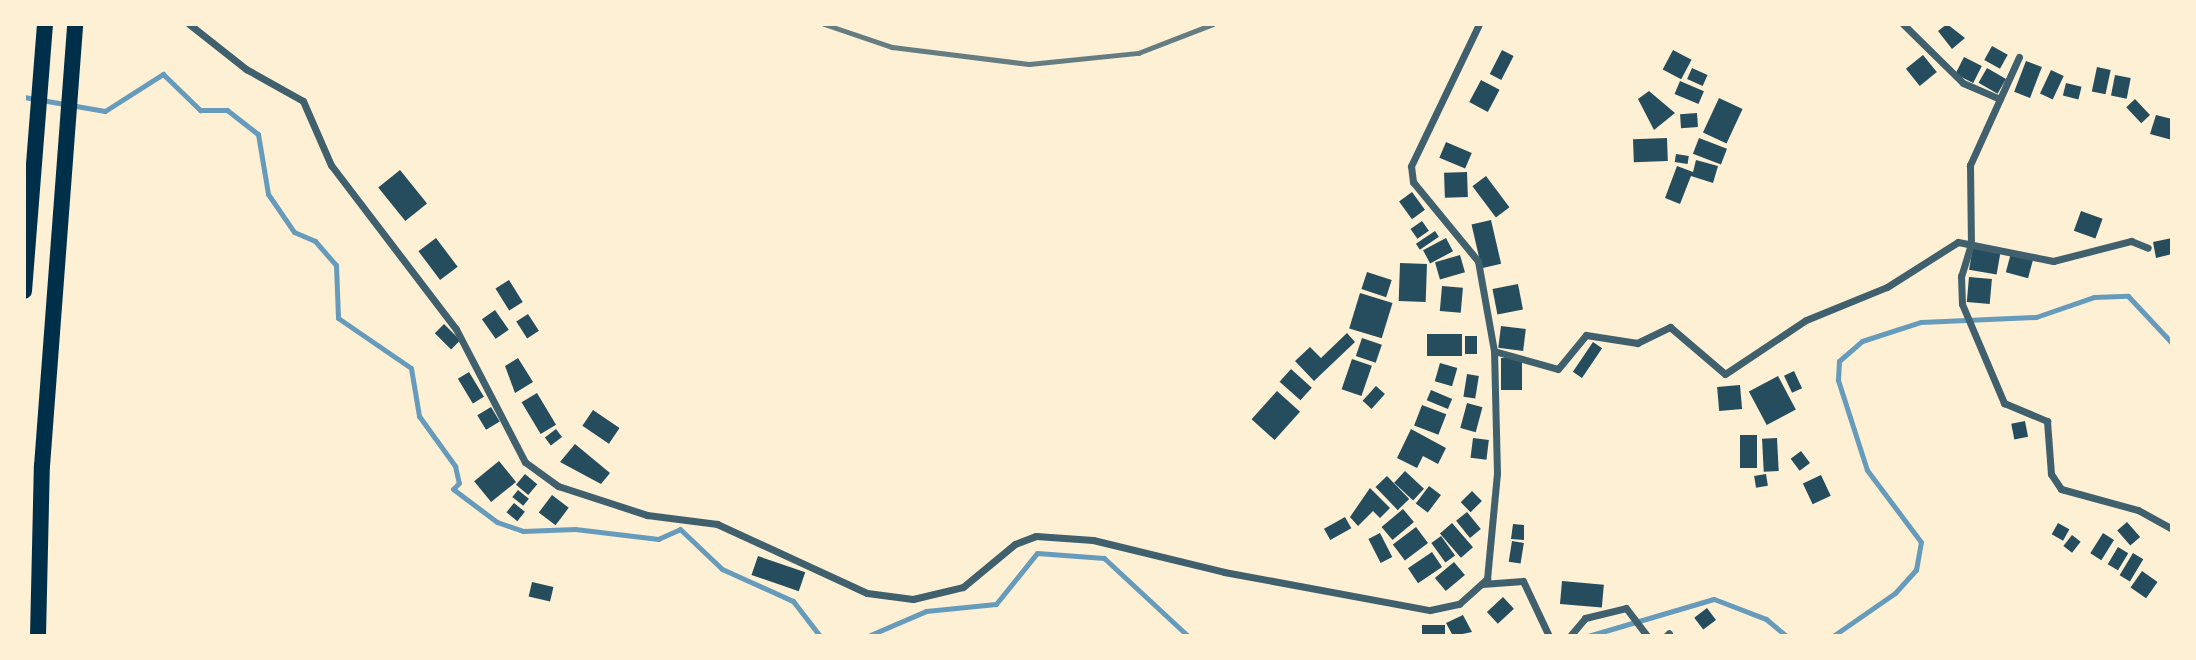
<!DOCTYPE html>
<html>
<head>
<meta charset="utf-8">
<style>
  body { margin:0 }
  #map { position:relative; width:2196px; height:660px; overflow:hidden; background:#fdf0d5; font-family:Barlow,sans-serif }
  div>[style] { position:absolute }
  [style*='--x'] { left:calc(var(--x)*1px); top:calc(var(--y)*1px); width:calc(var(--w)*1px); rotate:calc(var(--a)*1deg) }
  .stream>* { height:5px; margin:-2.5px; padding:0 2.5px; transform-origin:2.5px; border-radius:2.5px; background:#669bbc }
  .building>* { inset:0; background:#264d5e; transform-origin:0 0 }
  .minor>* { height:7px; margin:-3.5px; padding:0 3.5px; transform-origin:3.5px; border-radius:3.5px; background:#3f606c }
  .motorway>* { height:16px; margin:-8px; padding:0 8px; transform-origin:8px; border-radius:8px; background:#003049 }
  .rail>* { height:5px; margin:-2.5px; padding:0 2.5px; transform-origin:2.5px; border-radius:2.5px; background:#657d81 }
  span { translate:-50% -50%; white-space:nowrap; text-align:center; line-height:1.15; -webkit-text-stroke:7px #fdf0d5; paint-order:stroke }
  .frame { position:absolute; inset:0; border:26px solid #fdf0d5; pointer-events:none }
</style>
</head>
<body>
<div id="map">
  <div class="stream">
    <div style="--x:24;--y:97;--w:82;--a:9.8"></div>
    <div style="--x:105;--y:111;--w:69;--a:-32.5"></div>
    <div style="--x:163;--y:74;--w:52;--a:44.2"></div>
    <div style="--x:200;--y:110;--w:27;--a:0"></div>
    <div style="--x:227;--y:110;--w:39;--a:38"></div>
    <div style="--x:258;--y:134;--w:61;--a:80.5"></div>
    <div style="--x:268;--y:194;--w:46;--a:55.6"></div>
    <div style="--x:294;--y:232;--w:23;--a:23"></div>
    <div style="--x:315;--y:241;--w:32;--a:49"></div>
    <div style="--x:336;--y:265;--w:53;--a:87.8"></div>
    <div style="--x:338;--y:318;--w:88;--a:34.4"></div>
    <div style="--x:411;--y:368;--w:49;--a:80.5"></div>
    <div style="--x:419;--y:416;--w:62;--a:54.2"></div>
    <div style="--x:455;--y:466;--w:17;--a:77"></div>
    <div style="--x:459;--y:483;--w:8;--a:135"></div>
    <div style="--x:453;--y:489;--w:55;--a:36.9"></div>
    <div style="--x:497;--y:522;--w:28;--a:19"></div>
    <div style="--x:523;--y:531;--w:52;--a:-2.2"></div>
    <div style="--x:575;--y:529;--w:84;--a:6.9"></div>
    <div style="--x:658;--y:539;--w:24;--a:-24"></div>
    <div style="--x:680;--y:529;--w:58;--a:43.6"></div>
    <div style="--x:722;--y:569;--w:78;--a:24.3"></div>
    <div style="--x:793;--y:601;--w:44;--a:52.4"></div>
    <div style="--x:868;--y:636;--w:63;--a:-23.3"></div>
    <div style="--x:926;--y:611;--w:70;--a:-5.7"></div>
    <div style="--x:996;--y:604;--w:65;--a:-51.2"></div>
    <div style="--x:1037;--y:553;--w:67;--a:4.3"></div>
    <div style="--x:1104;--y:558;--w:115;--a:42.9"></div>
    <div style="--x:1588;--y:636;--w:131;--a:-16.4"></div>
    <div style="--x:1714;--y:599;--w:56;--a:21"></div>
    <div style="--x:1766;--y:619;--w:26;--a:40"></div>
    <div style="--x:1833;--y:636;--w:75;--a:-34.7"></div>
    <div style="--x:1895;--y:593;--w:31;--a:-48"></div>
    <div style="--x:1916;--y:570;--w:28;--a:-80"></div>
    <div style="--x:1921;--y:542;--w:90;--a:-126.9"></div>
    <div style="--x:1867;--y:470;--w:95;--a:-107.9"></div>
    <div style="--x:1838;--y:380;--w:19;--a:-87"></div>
    <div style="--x:1839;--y:361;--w:30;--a:-41"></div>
    <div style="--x:1862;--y:341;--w:62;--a:-17.9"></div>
    <div style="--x:1921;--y:322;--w:115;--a:-2.5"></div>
    <div style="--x:2036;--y:317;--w:61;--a:-19"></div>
    <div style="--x:2094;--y:297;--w:34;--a:-2"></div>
    <div style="--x:2128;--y:296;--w:64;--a:46.9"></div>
  </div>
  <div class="building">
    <div style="clip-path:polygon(1947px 24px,1965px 38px,1952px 49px,1938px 31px)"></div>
    <div style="left:1992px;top:46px;width:18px;height:16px;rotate:29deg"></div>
    <div style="left:1502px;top:50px;width:13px;height:27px;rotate:27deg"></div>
    <div style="left:1673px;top:50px;width:21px;height:22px;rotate:28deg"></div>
    <div style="left:1923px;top:55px;width:22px;height:22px;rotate:51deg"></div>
    <div style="left:1964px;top:57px;width:20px;height:19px;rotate:27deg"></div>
    <div style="left:2026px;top:61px;width:17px;height:33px;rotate:21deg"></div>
    <div style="left:2097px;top:67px;width:14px;height:25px;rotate:12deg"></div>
    <div style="left:1692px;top:68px;width:17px;height:12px;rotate:24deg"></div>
    <div style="left:1987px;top:68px;width:22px;height:17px;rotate:30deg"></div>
    <div style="left:2051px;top:70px;width:14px;height:26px;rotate:25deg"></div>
    <div style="left:2115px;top:75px;width:16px;height:21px;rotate:11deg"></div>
    <div style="left:1481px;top:80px;width:21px;height:25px;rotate:28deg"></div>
    <div style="left:1680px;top:81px;width:26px;height:14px;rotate:23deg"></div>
    <div style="left:2066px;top:83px;width:16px;height:13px;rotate:14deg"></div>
    <div style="clip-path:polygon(1649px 91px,1675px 113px,1654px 130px,1638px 99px)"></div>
    <div style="left:1719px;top:98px;width:26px;height:38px;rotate:25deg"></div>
    <div style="left:2135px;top:99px;width:22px;height:12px;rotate:47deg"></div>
    <div style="left:1697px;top:113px;width:14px;height:17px;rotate:86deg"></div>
    <div style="clip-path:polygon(2156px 115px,2172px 119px,2172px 140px,2150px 134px)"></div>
    <div style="left:1667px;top:138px;width:23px;height:34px;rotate:88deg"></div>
    <div style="left:1699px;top:138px;width:30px;height:17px;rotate:21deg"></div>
    <div style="left:1446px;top:142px;width:28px;height:17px;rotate:23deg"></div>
    <div style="left:1676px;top:154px;width:13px;height:8px;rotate:9deg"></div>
    <div style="clip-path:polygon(1696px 160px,1718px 166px,1713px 183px,1691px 176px,1680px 204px,1665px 198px,1677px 166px,1693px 172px)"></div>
    <div style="left:400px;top:170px;width:43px;height:28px;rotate:51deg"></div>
    <div style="left:1467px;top:172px;width:25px;height:23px;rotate:88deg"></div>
    <div style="left:1486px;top:176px;width:39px;height:17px;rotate:53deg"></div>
    <div style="left:1412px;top:192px;width:22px;height:16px;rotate:54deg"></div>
    <div style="left:2081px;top:211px;width:23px;height:21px;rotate:20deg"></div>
    <div style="left:1491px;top:220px;width:45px;height:20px;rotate:77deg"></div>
    <div style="left:1422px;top:221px;width:12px;height:14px;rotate:55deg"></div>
    <div style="left:1435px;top:231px;width:7px;height:23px;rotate:56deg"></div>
    <div style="left:436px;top:238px;width:36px;height:22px;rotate:53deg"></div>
    <div style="left:1446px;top:238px;width:15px;height:26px;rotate:62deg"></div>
    <div style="clip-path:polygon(2172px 238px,2172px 254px,2156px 258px,2153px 242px)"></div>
    <div style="left:1973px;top:247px;width:28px;height:23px;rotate:10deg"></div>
    <div style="left:2011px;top:253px;width:23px;height:20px;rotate:15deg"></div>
    <div style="left:1460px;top:255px;width:18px;height:26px;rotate:74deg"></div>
    <div style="left:1400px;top:263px;width:27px;height:38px;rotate:2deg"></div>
    <div style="left:1367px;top:272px;width:26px;height:18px;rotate:18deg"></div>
    <div style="left:1969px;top:277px;width:23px;height:25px;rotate:5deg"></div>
    <div style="left:509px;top:280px;width:26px;height:16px;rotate:58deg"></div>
    <div style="left:1518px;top:284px;width:26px;height:26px;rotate:79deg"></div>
    <div style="left:1442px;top:286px;width:21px;height:25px;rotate:5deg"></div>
    <div style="left:1360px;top:293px;width:34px;height:37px;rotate:17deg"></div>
    <div style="left:495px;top:310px;width:24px;height:16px;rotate:55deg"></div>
    <div style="left:528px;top:314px;width:20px;height:14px;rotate:57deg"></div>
    <div style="left:444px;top:324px;width:23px;height:13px;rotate:45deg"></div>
    <div style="left:1501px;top:326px;width:25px;height:22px;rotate:7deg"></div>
    <div style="clip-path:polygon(1347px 333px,1355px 342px,1314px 381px,1295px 361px,1310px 347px,1321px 358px)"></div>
    <div style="left:1427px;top:334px;width:35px;height:22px"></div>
    <div style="left:1465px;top:336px;width:12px;height:18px"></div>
    <div style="left:1362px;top:338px;width:21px;height:19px;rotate:19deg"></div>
    <div style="left:1593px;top:342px;width:11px;height:36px;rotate:34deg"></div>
    <div style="clip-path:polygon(518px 358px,533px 382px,515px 393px,505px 366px)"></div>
    <div style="left:1501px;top:358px;width:21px;height:32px"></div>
    <div style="left:1352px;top:359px;width:21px;height:32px;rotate:19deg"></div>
    <div style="left:1440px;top:363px;width:18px;height:19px;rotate:16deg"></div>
    <div style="left:1291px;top:369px;width:28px;height:17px;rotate:42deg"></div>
    <div style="left:1794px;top:371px;width:19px;height:11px;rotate:65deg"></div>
    <div style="left:469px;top:372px;width:29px;height:13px;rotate:59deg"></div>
    <div style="left:1467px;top:374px;width:12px;height:23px;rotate:9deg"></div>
    <div style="left:1778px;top:376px;width:38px;height:33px;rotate:62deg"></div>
    <div style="left:1740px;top:385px;width:24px;height:23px;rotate:85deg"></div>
    <div style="left:1376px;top:386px;width:12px;height:20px;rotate:42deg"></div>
    <div style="left:1431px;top:390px;width:23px;height:11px;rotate:23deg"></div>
    <div style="left:1277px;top:391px;width:31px;height:38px;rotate:42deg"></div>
    <div style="left:537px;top:393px;width:37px;height:18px;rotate:59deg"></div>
    <div style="left:1467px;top:403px;width:16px;height:26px;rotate:15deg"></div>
    <div style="left:1422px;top:405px;width:26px;height:22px;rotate:21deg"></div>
    <div style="left:491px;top:407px;width:17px;height:16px;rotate:59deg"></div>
    <div style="left:593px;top:410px;width:32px;height:19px;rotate:34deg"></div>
    <div style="left:2025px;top:421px;width:16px;height:14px;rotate:79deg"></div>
    <div style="left:556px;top:429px;width:10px;height:14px;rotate:53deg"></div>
    <div style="clip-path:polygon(1411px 429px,1446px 448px,1438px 464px,1423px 456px,1417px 468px,1397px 458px)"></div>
    <div style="left:1740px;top:435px;width:17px;height:33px"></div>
    <div style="left:1473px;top:438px;width:16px;height:20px;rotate:7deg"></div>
    <div style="left:1777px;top:438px;width:33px;height:15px;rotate:87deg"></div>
    <div style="clip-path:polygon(575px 444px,610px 473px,601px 484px,560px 462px)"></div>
    <div style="left:1801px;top:451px;width:15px;height:13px;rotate:53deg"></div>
    <div style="left:499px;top:461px;width:27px;height:32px;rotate:51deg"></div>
    <div style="left:1405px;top:471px;width:26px;height:16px;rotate:43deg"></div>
    <div style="left:525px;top:474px;width:16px;height:14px;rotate:40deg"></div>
    <div style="left:1766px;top:474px;width:12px;height:12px;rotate:81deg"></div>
    <div style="left:1821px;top:475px;width:23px;height:20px;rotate:65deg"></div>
    <div style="left:1387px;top:476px;width:32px;height:16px;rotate:46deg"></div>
    <div style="left:1429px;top:486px;width:15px;height:22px;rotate:37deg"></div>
    <div style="clip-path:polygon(1370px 488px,1390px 508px,1380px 518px,1373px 511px,1358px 526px,1350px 517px)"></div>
    <div style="left:518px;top:490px;width:14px;height:9px;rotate:39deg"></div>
    <div style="left:1472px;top:491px;width:14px;height:16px;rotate:45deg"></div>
    <div style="left:552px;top:495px;width:21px;height:22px;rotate:37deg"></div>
    <div style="left:514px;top:503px;width:14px;height:12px;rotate:39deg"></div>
    <div style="left:1403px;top:509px;width:17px;height:28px;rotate:50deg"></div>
    <div style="left:1467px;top:512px;width:22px;height:14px;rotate:51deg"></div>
    <div style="left:1345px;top:517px;width:13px;height:24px;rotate:61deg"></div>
    <div style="left:2127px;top:522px;width:20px;height:13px;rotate:49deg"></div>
    <div style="left:1452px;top:523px;width:32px;height:16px;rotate:49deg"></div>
    <div style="left:2058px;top:523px;width:13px;height:13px;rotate:29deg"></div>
    <div style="clip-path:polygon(1513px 524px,1524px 525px,1524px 540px,1511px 539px)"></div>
    <div style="left:1416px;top:527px;width:20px;height:29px;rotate:53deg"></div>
    <div style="left:1380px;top:533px;width:27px;height:13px;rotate:63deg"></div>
    <div style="left:2103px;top:533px;width:13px;height:24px;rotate:32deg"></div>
    <div style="left:2072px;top:535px;width:11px;height:14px;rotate:38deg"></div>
    <div style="left:1441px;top:536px;width:24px;height:12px;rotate:54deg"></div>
    <div style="left:1512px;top:541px;width:12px;height:21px;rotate:9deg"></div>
    <div style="left:2118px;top:547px;width:12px;height:20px;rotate:31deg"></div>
    <div style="left:1432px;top:552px;width:18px;height:29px;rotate:56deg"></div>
    <div style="left:2133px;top:553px;width:12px;height:26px;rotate:31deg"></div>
    <div style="left:758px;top:556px;width:50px;height:20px;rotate:19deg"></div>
    <div style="left:1454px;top:562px;width:17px;height:25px;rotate:50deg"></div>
    <div style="left:2142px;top:571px;width:19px;height:20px;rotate:35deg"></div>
    <div style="left:1562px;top:581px;width:42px;height:23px;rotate:5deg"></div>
    <div style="left:532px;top:582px;width:22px;height:15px;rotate:13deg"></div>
    <div style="left:1503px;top:597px;width:16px;height:22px;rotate:47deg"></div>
    <div style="left:1707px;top:608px;width:15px;height:16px;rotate:53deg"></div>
    <div style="clip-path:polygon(1463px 615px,1472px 632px,1453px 636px,1446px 623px)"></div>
    <div style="left:1422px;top:625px;width:23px;height:11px"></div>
  </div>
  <div class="minor">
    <div style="--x:189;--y:24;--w:73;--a:38.3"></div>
    <div style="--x:246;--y:69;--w:65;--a:29.3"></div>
    <div style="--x:303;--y:101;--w:70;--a:66.4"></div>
    <div style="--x:331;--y:165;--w:206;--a:52.7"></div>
    <div style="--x:456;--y:329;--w:150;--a:62.6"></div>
    <div style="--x:525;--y:462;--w:41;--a:36"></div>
    <div style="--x:558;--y:486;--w:94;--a:18"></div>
    <div style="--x:647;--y:515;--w:71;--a:7.3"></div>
    <div style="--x:717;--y:524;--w:165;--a:24.7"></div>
    <div style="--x:867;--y:593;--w:46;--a:7.4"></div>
    <div style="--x:913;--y:599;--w:51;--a:-13.5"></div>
    <div style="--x:963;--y:587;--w:67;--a:-39.6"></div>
    <div style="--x:1015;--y:544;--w:22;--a:-21"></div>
    <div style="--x:1036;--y:536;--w:57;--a:4"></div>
    <div style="--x:1093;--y:540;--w:135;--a:13.7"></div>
    <div style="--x:1224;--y:572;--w:209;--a:10.5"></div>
    <div style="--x:1430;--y:610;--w:30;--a:-12"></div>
    <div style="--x:1459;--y:604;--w:38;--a:-42"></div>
    <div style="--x:1487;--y:579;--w:106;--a:-84.6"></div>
    <div style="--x:1497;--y:473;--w:122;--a:-91.4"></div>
    <div style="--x:1494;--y:351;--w:91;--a:-100.1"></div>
    <div style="--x:1478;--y:261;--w:102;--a:-129.4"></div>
    <div style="--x:1413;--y:182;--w:16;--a:-97"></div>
    <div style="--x:1411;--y:166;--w:157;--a:-64.4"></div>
    <div style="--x:1903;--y:24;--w:84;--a:44.5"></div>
    <div style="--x:1963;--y:83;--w:40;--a:23.4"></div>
    <div style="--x:2019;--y:57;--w:119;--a:114.4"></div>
    <div style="--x:1970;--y:165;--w:79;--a:89.3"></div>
    <div style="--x:1971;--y:244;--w:34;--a:107"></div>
    <div style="--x:1961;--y:276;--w:28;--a:88"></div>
    <div style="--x:1962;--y:304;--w:108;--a:67"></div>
    <div style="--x:2004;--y:403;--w:47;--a:22.7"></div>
    <div style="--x:2047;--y:421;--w:53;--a:85.7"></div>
    <div style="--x:2051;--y:474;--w:18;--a:56"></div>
    <div style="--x:2061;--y:489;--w:80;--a:15.3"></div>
    <div style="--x:2138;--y:510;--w:39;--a:29"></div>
    <div style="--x:1494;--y:351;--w:66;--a:15.7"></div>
    <div style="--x:1558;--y:369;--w:44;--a:-50.5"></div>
    <div style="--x:1586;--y:335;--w:52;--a:8.9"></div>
    <div style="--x:1637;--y:343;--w:37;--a:-26"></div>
    <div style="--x:1670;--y:327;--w:72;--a:40.5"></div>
    <div style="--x:1725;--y:374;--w:97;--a:-33.7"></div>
    <div style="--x:1806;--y:320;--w:87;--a:-22.2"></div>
    <div style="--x:1887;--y:287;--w:84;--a:-32.4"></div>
    <div style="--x:1958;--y:242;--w:97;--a:11.3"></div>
    <div style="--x:2053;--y:261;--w:81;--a:-14.4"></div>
    <div style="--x:2131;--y:241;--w:18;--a:22"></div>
    <div style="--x:1482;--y:584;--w:41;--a:-4.2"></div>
    <div style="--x:1523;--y:581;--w:61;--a:64.7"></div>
    <div style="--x:1570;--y:636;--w:23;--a:-50"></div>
    <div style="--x:1585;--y:618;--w:42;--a:-13.7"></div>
    <div style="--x:1626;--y:608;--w:35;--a:53"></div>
    <div style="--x:1666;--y:636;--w:4;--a:-45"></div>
  </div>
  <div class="motorway">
    <div style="--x:24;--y:291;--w:268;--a:-85.5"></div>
    <div style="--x:38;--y:636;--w:170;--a:-88.7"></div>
    <div style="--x:42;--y:466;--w:443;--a:-85.7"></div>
  </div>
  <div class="rail">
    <div style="--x:824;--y:24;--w:72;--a:18.7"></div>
    <div style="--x:892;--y:47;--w:138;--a:7.1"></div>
    <div style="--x:1029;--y:64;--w:110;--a:-5.8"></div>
    <div style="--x:1138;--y:53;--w:80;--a:-21.1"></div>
  </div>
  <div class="frame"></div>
</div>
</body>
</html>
